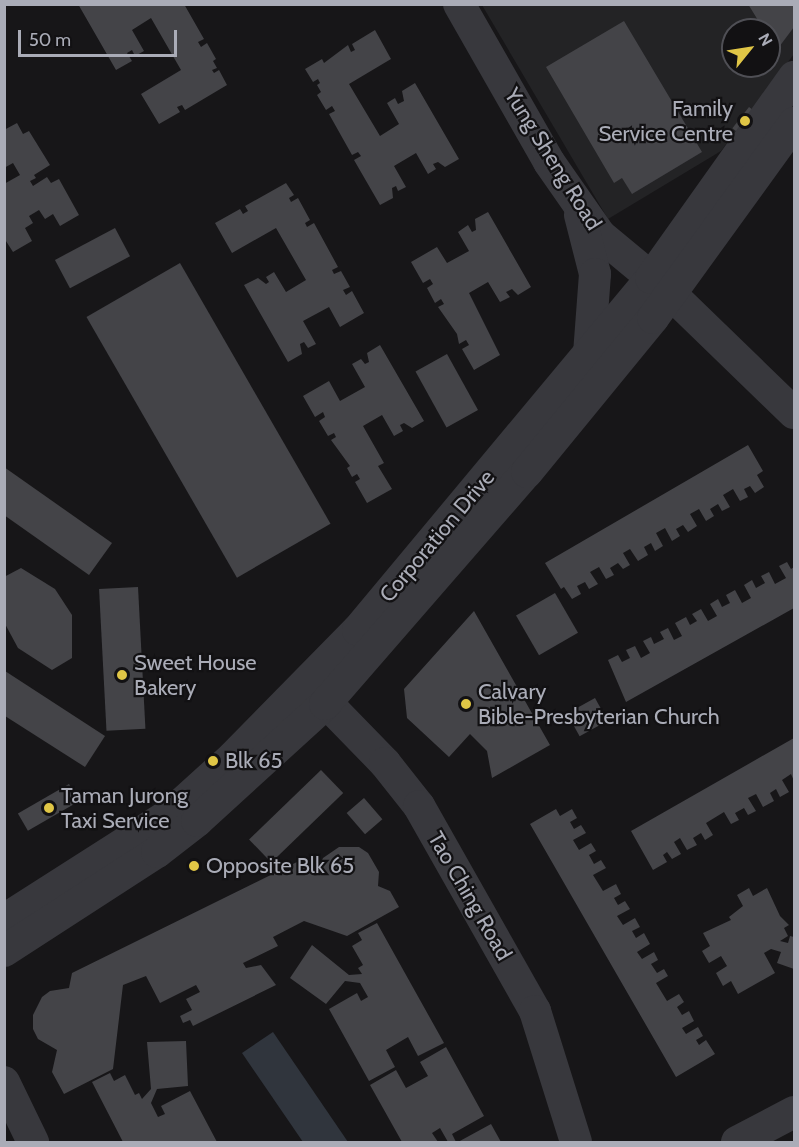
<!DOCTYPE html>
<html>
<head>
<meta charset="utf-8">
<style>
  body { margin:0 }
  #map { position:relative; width:799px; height:1147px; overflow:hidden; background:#171618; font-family:Cabin,sans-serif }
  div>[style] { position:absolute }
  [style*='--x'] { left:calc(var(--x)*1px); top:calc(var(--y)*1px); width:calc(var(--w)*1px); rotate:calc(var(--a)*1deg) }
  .built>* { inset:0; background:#232325 }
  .water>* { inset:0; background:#30353d }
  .building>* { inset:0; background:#444448; transform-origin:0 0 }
  .minor>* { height:32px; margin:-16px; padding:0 16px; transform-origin:16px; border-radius:16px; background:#38383d }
  .dots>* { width:16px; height:16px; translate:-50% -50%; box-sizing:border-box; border:3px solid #121113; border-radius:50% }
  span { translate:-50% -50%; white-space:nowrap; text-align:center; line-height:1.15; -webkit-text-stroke:4.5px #121113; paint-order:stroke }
  .poi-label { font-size:22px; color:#aaacb7 }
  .right { translate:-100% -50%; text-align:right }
  .left { translate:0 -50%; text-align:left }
  .street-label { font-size:22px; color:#aaacb7 }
  .frame { position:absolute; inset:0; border:6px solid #aaacb7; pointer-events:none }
  .north { position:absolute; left:721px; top:18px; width:60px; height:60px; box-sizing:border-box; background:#121113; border:2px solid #4f4f55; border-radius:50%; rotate:60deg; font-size:16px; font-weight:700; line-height:24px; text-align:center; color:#aaacb7 }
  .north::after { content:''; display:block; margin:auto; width:21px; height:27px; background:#e0c646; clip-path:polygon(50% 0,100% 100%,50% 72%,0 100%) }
  .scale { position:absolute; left:18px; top:30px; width:159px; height:27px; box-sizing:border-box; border:3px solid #aaacb7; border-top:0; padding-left:8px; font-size:18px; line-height:21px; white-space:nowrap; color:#aaacb7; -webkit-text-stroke:4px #121113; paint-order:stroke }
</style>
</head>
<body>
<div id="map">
  <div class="built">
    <div style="clip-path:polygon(evenodd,482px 5px,794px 5px,794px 54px,721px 151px,608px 219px,482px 5px,733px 30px,769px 30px,769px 66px,733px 66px,733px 30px)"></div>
  </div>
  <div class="water">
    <div style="clip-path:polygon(273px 1032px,348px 1142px,303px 1142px,242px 1053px)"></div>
  </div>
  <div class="building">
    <div style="clip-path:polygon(78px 4px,184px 4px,204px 39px,198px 42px,201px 47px,207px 43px,216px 59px,213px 61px,217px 68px,212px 70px,214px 73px,219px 70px,227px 85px,185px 110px,182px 105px,177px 107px,180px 112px,159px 124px,141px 94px,181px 70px,151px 18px,132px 30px,144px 51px,135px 56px,132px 50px,127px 53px,132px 61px,116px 70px)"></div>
    <div style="clip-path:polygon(748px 4px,794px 4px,794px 27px,776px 51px,769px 30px,764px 30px)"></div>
    <div style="clip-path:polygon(624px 21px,702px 152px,632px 194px,622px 178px,614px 183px,546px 67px)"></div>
    <div style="clip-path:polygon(375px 30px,391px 59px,349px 84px,380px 136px,399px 124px,387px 103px,395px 98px,398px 104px,404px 101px,402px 91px,415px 83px,459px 159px,445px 167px,438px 162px,433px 164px,436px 169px,428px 174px,416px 153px,394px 166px,406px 187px,398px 191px,396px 186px,392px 188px,393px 198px,380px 205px,354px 160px,361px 156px,358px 152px,352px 155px,329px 114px,335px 111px,332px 106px,326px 110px,317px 95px,321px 92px,317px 85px,320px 83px,318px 79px,313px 82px,305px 69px,322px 59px,324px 63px,348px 45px,351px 52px,355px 50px,352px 44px)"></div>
    <div style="left:749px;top:107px;width:11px;height:27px;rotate:38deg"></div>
    <div style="clip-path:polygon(17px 123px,23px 134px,29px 131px,50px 165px,34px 175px,36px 178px,30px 181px,33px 186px,47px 177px,51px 183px,59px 179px,79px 215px,60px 226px,53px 214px,45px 219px,39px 210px,29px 216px,33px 223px,25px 228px,32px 241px,13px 252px,4px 238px,4px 184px,20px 175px,13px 163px,4px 168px,4px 130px)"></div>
    <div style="clip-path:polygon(286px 183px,294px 195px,289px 198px,291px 202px,298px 198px,310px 220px,305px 223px,307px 227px,314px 223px,338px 267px,332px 270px,334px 274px,341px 271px,350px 287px,343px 290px,346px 295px,352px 291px,364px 313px,340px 327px,329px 307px,303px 321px,316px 344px,308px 348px,304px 342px,300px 344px,302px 354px,288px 362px,244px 285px,258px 278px,266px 284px,269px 282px,266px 277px,274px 272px,286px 292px,306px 280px,276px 228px,232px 253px,215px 223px,240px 209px,243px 214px,248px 211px,245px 206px)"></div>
    <div style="clip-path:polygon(488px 212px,531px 287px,518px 295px,512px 289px,506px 292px,510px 297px,500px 302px,488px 282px,469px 293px,500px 355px,474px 370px,462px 349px,469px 345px,466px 340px,459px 344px,457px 334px,438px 307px,444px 304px,441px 299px,435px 303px,427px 288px,433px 284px,430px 279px,423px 283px,411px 262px,437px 247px,447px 263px,469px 251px,458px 232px,468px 225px,472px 232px,476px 230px,475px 219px)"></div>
    <div style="left:115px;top:228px;width:32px;height:68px;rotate:62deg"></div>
    <div style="left:180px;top:263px;width:301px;height:108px;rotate:60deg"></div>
    <div style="clip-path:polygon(380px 345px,424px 421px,412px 428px,404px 423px,400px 425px,403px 431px,394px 436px,382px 415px,363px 426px,384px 463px,378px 466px,392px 489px,367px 503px,355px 482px,360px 479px,357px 474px,352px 477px,347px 468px,350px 466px,331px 440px,336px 437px,334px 433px,328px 436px,319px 421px,325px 417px,323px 412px,315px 417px,303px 396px,329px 381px,340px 401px,365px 387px,352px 364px,361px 359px,365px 364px,369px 362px,367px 353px)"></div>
    <div style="left:447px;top:354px;width:64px;height:36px;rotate:61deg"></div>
    <div style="clip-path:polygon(748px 445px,763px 471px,757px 475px,764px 487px,755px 493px,750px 486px,744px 489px,748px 497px,740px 501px,733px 489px,723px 495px,730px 507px,722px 511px,718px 504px,710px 509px,714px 516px,706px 521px,699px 509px,690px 514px,697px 526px,688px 532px,683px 525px,676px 529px,680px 536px,672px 541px,665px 528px,656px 533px,663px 546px,655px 551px,651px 543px,644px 547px,648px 555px,638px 561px,630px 549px,623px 553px,630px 565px,623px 569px,618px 563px,610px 568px,614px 575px,606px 579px,599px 567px,590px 572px,598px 584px,589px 589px,585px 582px,577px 586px,581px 594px,572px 599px,564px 587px,561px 589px,545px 563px)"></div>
    <div style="clip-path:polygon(4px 467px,112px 543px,89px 575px,4px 515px)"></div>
    <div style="clip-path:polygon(787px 562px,791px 569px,794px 567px,794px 608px,626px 702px,608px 660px,618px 655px,622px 662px,630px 658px,626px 650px,635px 646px,641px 658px,650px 653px,643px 641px,651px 637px,654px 644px,664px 639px,660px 632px,668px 628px,674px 640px,682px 636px,675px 623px,686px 617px,690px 625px,697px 621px,692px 614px,701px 609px,708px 621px,717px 616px,710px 604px,718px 599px,722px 607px,730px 603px,726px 595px,735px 590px,742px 603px,751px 598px,744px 585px,752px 580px,756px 588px,765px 583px,761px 576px,769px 572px,775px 584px,786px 578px,779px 566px)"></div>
    <div style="clip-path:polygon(21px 568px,55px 589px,72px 615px,72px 658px,52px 670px,18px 648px,4px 622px,4px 577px)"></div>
    <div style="left:138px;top:587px;width:142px;height:39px;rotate:87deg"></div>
    <div style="left:555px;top:593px;width:46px;height:45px;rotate:60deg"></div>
    <div style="clip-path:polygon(474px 611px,550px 745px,492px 778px,487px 751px,470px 734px,449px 757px,407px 718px,404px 689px)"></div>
    <div style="clip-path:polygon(5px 671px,105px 736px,85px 767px,5px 716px)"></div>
    <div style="left:595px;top:698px;width:26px;height:32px;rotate:61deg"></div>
    <div style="clip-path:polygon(794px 738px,794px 781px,791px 774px,782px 780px,789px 792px,780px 797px,776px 789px,770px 793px,774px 801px,763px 807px,756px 794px,748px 798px,756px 811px,748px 815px,744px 808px,735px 813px,739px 820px,731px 824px,724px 812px,706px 823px,713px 835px,705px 840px,701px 833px,693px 838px,697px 845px,687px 850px,680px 838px,674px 842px,681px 854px,672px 859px,667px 852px,663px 855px,667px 862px,653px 870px,631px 831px)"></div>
    <div style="left:321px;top:770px;width:32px;height:100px;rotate:46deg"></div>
    <div style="left:69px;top:784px;width:20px;height:59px;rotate:60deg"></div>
    <div style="left:364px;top:798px;width:28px;height:23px;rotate:49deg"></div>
    <div style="clip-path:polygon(556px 809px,560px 816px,572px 809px,577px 818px,570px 822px,574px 829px,581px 825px,586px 833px,573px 840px,579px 850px,591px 843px,596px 851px,589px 855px,594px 864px,601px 860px,606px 868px,593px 875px,603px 891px,616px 884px,621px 894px,614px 898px,618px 905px,625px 901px,630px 909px,617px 916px,623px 925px,635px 918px,640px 927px,632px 931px,636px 938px,644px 933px,650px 944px,637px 952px,642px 959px,654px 952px,658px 960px,651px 964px,657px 973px,664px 969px,668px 976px,656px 983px,667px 1001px,679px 994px,684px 1002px,677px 1007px,682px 1015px,689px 1011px,694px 1021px,682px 1028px,686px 1034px,698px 1027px,703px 1036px,696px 1040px,699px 1045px,706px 1040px,715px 1054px,676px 1077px,530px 824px)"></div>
    <div style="clip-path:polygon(339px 847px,359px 847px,368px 853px,379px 872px,378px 886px,390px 891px,399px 907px,347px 936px,304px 921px,273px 937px,278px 946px,243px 963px,246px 968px,261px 965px,276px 985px,193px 1026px,190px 1020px,183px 1023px,180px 1016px,192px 1010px,186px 999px,200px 992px,196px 985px,160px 1003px,146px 976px,123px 985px,113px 1069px,64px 1094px,52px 1072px,57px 1050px,38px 1039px,33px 1029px,33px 1015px,42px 997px,50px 991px,69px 988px,72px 973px,299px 861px,319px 867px,323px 858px)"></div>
    <div style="clip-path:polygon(749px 888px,753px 896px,767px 888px,780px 916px,789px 925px,784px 928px,788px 936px,780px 941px,788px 943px,790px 936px,794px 937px,794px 969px,777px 963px,781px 952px,771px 949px,764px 953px,775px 973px,738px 994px,731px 981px,723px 986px,716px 973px,727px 966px,721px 956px,709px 963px,702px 951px,710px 946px,703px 933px,731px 920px,729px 917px,743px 906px,737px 895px)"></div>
    <div style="clip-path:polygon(377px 923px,444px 1043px,418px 1056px,408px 1037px,386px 1050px,395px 1067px,369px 1081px,329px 1009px,357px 993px,361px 1001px,368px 997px,360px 983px,345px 981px,326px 1004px,290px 978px,312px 945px,349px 975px,362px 974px,358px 968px,363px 965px,352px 946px,362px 940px,358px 933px)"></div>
    <div style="clip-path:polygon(186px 1041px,188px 1086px,157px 1089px,151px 1103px,158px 1117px,165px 1114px,161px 1106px,190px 1091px,217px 1142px,123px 1142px,92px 1082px,110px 1073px,114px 1081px,125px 1075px,135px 1095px,139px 1093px,142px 1099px,151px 1089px,147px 1042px)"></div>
    <div style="clip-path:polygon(446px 1047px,484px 1116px,452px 1134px,456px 1142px,448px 1142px,440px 1128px,432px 1133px,438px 1142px,402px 1142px,370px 1085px,396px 1070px,406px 1088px,428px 1076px,420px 1062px)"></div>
    <div style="clip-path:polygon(491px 1124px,501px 1142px,458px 1142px)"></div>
  </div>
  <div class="minor">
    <div style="--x:459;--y:4;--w:182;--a:60.3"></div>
    <div style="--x:549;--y:162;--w:89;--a:55.1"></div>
    <div style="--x:600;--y:235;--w:92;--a:39.7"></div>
    <div style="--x:671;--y:294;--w:171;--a:44.1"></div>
    <div style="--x:580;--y:215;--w:61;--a:75.7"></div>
    <div style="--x:595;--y:274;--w:79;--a:94.3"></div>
    <div style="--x:312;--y:688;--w:105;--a:45.8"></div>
    <div style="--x:385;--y:763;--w:55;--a:51.7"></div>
    <div style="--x:419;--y:806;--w:236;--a:60.5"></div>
    <div style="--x:535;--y:1011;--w:137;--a:72.6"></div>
    <div style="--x:4;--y:920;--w:197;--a:-32.6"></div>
    <div style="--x:170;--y:814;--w:85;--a:-42.1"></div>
    <div style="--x:233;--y:757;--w:178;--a:-45.5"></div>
    <div style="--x:358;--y:630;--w:458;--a:-50.2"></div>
    <div style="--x:651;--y:278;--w:247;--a:-54.6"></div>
    <div style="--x:4;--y:951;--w:182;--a:-32.9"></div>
    <div style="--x:157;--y:852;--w:51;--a:-37.8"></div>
    <div style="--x:197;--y:821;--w:173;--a:-42.4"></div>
    <div style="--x:325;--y:704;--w:308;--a:-49"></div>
    <div style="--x:527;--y:472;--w:199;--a:-50.7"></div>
    <div style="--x:653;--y:318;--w:241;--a:-54.1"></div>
    <div style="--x:4;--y:1082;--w:67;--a:64.2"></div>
    <div style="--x:737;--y:1142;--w:64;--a:-27.8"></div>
  </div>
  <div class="dots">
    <div style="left:745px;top:121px;background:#e0c646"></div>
    <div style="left:122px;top:675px;background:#e0c646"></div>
    <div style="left:466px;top:704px;background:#e0c646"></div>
    <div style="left:213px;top:761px;background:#e0c646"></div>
    <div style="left:49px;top:808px;background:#e0c646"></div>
    <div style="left:194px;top:866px;background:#e0c646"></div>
  </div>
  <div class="poi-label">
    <span class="right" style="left:733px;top:121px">Family<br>Service Centre</span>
    <span class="left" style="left:134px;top:675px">Sweet House<br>Bakery</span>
    <span class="left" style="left:478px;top:704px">Calvary<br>Bible-Presbyterian Church</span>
    <span class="left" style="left:225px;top:761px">Blk 65</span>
    <span class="left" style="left:61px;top:808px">Taman Jurong<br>Taxi Service</span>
    <span class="left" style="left:206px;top:866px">Opposite Blk 65</span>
  </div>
  <div class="street-label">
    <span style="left:553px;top:159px;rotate:58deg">Yung Sheng Road</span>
    <span style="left:437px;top:536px;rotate:-50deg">Corporation Drive</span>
    <span style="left:470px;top:896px;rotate:60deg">Tao Ching Road</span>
  </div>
  <div class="frame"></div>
  <div class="north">N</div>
  <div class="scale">50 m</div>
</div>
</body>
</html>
